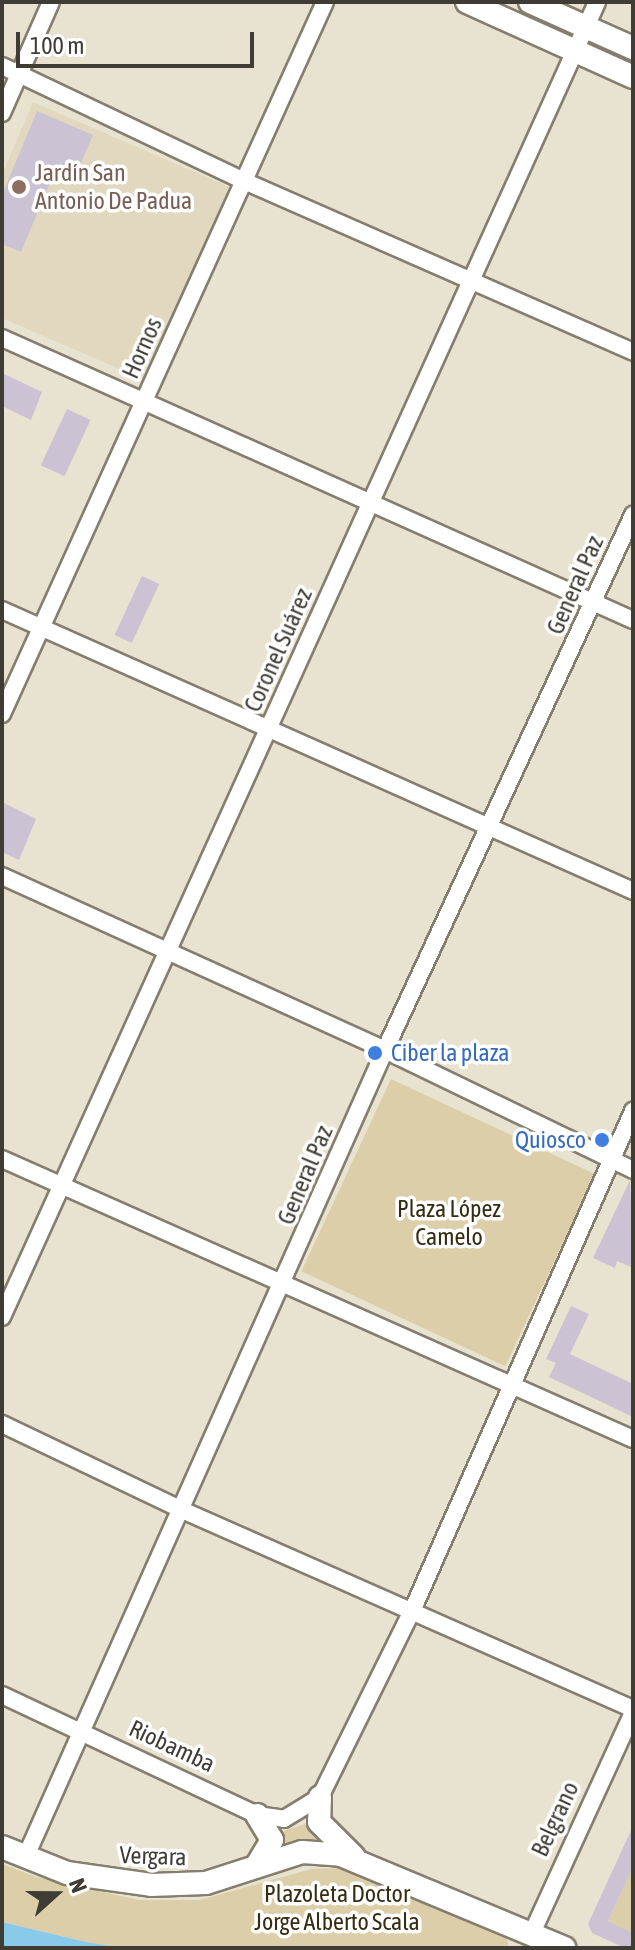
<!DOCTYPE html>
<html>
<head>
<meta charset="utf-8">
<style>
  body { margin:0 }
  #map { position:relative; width:635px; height:1950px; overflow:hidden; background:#e8e2d0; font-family:"Asap Condensed",sans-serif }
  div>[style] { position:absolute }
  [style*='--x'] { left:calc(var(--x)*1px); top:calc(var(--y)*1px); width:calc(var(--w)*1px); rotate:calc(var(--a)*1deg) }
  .built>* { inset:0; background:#e1d8bf }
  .green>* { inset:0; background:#dccea8; transform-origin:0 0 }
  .water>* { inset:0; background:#89caeb }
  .building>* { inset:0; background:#cbc3d4; transform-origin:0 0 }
  .roads { filter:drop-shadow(2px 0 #847e6e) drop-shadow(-2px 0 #847e6e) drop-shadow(0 2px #847e6e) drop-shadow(0 -2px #847e6e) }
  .street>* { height:16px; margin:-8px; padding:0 8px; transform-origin:8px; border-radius:8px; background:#fff }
  .secondary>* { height:22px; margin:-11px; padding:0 11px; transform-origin:11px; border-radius:11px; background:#fff }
  .dots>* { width:22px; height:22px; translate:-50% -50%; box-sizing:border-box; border:4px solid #fff; border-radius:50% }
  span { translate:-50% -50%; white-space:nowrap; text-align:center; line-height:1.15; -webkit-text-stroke:7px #fff; paint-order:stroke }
  .education-label { font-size:24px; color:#785e54 }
  .left { translate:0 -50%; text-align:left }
  .street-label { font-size:24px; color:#3f3c35 }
  .shop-label { font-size:24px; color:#366cbe }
  .right { translate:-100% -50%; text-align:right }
  .park-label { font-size:24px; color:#352c11 }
  .frame { position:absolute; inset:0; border:4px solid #3f3c35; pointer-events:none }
  .north { position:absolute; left:16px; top:1854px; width:80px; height:80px; -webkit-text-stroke:6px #fff; paint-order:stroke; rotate:69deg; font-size:22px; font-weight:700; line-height:32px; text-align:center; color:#3f3c35 }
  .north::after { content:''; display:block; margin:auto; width:28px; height:36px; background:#3f3c35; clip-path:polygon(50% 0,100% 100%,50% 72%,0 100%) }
  .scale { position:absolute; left:16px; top:32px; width:238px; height:36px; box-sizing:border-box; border:4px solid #3f3c35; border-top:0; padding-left:10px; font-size:24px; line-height:28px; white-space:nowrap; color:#3f3c35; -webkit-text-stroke:6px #fff; paint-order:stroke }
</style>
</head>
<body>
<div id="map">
  <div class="built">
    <div style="clip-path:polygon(33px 102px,229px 187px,145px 380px,2px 318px,2px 175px)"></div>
  </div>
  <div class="green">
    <div style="left:391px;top:1079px;width:225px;height:212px;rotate:25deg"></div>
    <div style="clip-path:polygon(309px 1823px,332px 1850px,279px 1854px,284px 1831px)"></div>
    <div style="clip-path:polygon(2px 1864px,36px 1877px,139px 1900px,200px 1900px,311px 1869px,344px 1868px,507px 1939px,509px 1948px,122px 1948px,86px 1942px,2px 1922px)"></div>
    <div style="clip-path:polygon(633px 1867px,633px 1933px,608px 1921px)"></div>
  </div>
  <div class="water">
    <div style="clip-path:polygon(2px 1922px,86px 1942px,122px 1948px,2px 1948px)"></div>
  </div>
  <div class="building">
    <div style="clip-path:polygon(37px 111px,93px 135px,74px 179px,55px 171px,21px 252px,2px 244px,2px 195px)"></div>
    <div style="clip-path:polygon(2px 373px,42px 392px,31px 420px,2px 406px)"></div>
    <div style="left:67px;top:409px;width:26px;height:62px;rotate:25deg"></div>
    <div style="left:142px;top:576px;width:19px;height:65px;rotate:25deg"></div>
    <div style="clip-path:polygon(2px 802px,36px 819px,19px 860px,2px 852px)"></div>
    <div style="clip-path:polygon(630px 1180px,633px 1268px,617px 1261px,615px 1268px,593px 1258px)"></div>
    <div style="clip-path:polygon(571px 1306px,589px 1314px,570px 1354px,633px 1384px,633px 1417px,549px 1377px,556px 1363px,546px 1359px)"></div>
    <div style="clip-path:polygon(633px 1826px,633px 1867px,608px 1921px,633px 1933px,633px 1948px,625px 1948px,592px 1933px,588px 1924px)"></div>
  </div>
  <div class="roads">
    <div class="street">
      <div style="--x:2;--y:66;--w:268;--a:25.4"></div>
      <div style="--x:244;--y:181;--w:425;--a:23.7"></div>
      <div style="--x:2;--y:113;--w:121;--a:-66.2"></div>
      <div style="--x:2;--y:338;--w:691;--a:24.08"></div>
      <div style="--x:2;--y:610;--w:691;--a:24"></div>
      <div style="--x:2;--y:714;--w:782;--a:-65.6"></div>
      <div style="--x:2;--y:876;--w:421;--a:24.4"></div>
      <div style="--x:385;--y:1050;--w:276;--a:25.8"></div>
      <div style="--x:2;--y:1159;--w:690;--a:23.93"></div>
      <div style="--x:2;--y:1317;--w:1443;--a:-65.65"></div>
      <div style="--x:2;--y:1424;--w:199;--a:25.5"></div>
      <div style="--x:182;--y:1510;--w:493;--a:23.8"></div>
      <div style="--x:2;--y:1695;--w:282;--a:25.2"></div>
      <div style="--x:257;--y:1815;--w:27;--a:8"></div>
      <div style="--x:284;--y:1819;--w:42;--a:-31.4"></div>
      <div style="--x:320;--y:1797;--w:208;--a:-63.7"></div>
      <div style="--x:412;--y:1611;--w:547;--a:-66.15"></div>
      <div style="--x:26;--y:1856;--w:882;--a:-65.99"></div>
      <div style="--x:385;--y:1050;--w:590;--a:-65.13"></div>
      <div style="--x:532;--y:1933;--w:243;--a:-65.4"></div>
    </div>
    <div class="secondary">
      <div style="--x:467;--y:2;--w:182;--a:24.3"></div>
      <div style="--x:530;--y:2;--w:113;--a:24.1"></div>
      <div style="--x:320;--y:1797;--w:25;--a:92"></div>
      <div style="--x:319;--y:1822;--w:49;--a:45"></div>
      <div style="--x:257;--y:1815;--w:29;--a:59"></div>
      <div style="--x:272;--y:1840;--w:29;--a:121"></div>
      <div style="--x:2;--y:1847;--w:70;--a:21.8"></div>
      <div style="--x:67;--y:1873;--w:85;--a:8.1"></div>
      <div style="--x:151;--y:1885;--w:55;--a:-2.1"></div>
      <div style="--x:206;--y:1883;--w:101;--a:-17.9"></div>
      <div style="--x:302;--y:1852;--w:39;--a:4"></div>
      <div style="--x:341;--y:1855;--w:242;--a:22.6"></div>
    </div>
  </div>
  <div class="dots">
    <div style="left:19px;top:187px;background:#8d6e63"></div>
    <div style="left:375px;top:1053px;background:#3f7fe0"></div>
    <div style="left:602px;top:1140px;background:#3f7fe0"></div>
  </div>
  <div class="education-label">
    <span class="left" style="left:35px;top:187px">Jardín San<br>Antonio De Padua</span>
  </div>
  <div class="street-label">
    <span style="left:142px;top:348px;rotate:-66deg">Hornos</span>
    <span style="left:575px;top:585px;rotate:-66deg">General Paz</span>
    <span style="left:278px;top:650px;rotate:-66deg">Coronel Suárez</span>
    <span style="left:305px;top:1175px;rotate:-67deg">General Paz</span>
    <span style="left:172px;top:1746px;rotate:25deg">Riobamba</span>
    <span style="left:555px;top:1819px;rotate:-65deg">Belgrano</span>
    <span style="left:153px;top:1856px;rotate:2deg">Vergara</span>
  </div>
  <div class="shop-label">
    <span class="left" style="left:391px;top:1053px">Ciber la plaza</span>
    <span class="right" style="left:586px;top:1140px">Quiosco</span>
  </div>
  <div class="park-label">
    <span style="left:449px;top:1223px">Plaza López<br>Camelo</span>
    <span style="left:337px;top:1908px">Plazoleta Doctor<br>Jorge Alberto Scala</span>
  </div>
  <div class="frame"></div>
  <div class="north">N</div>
  <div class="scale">100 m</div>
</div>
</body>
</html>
